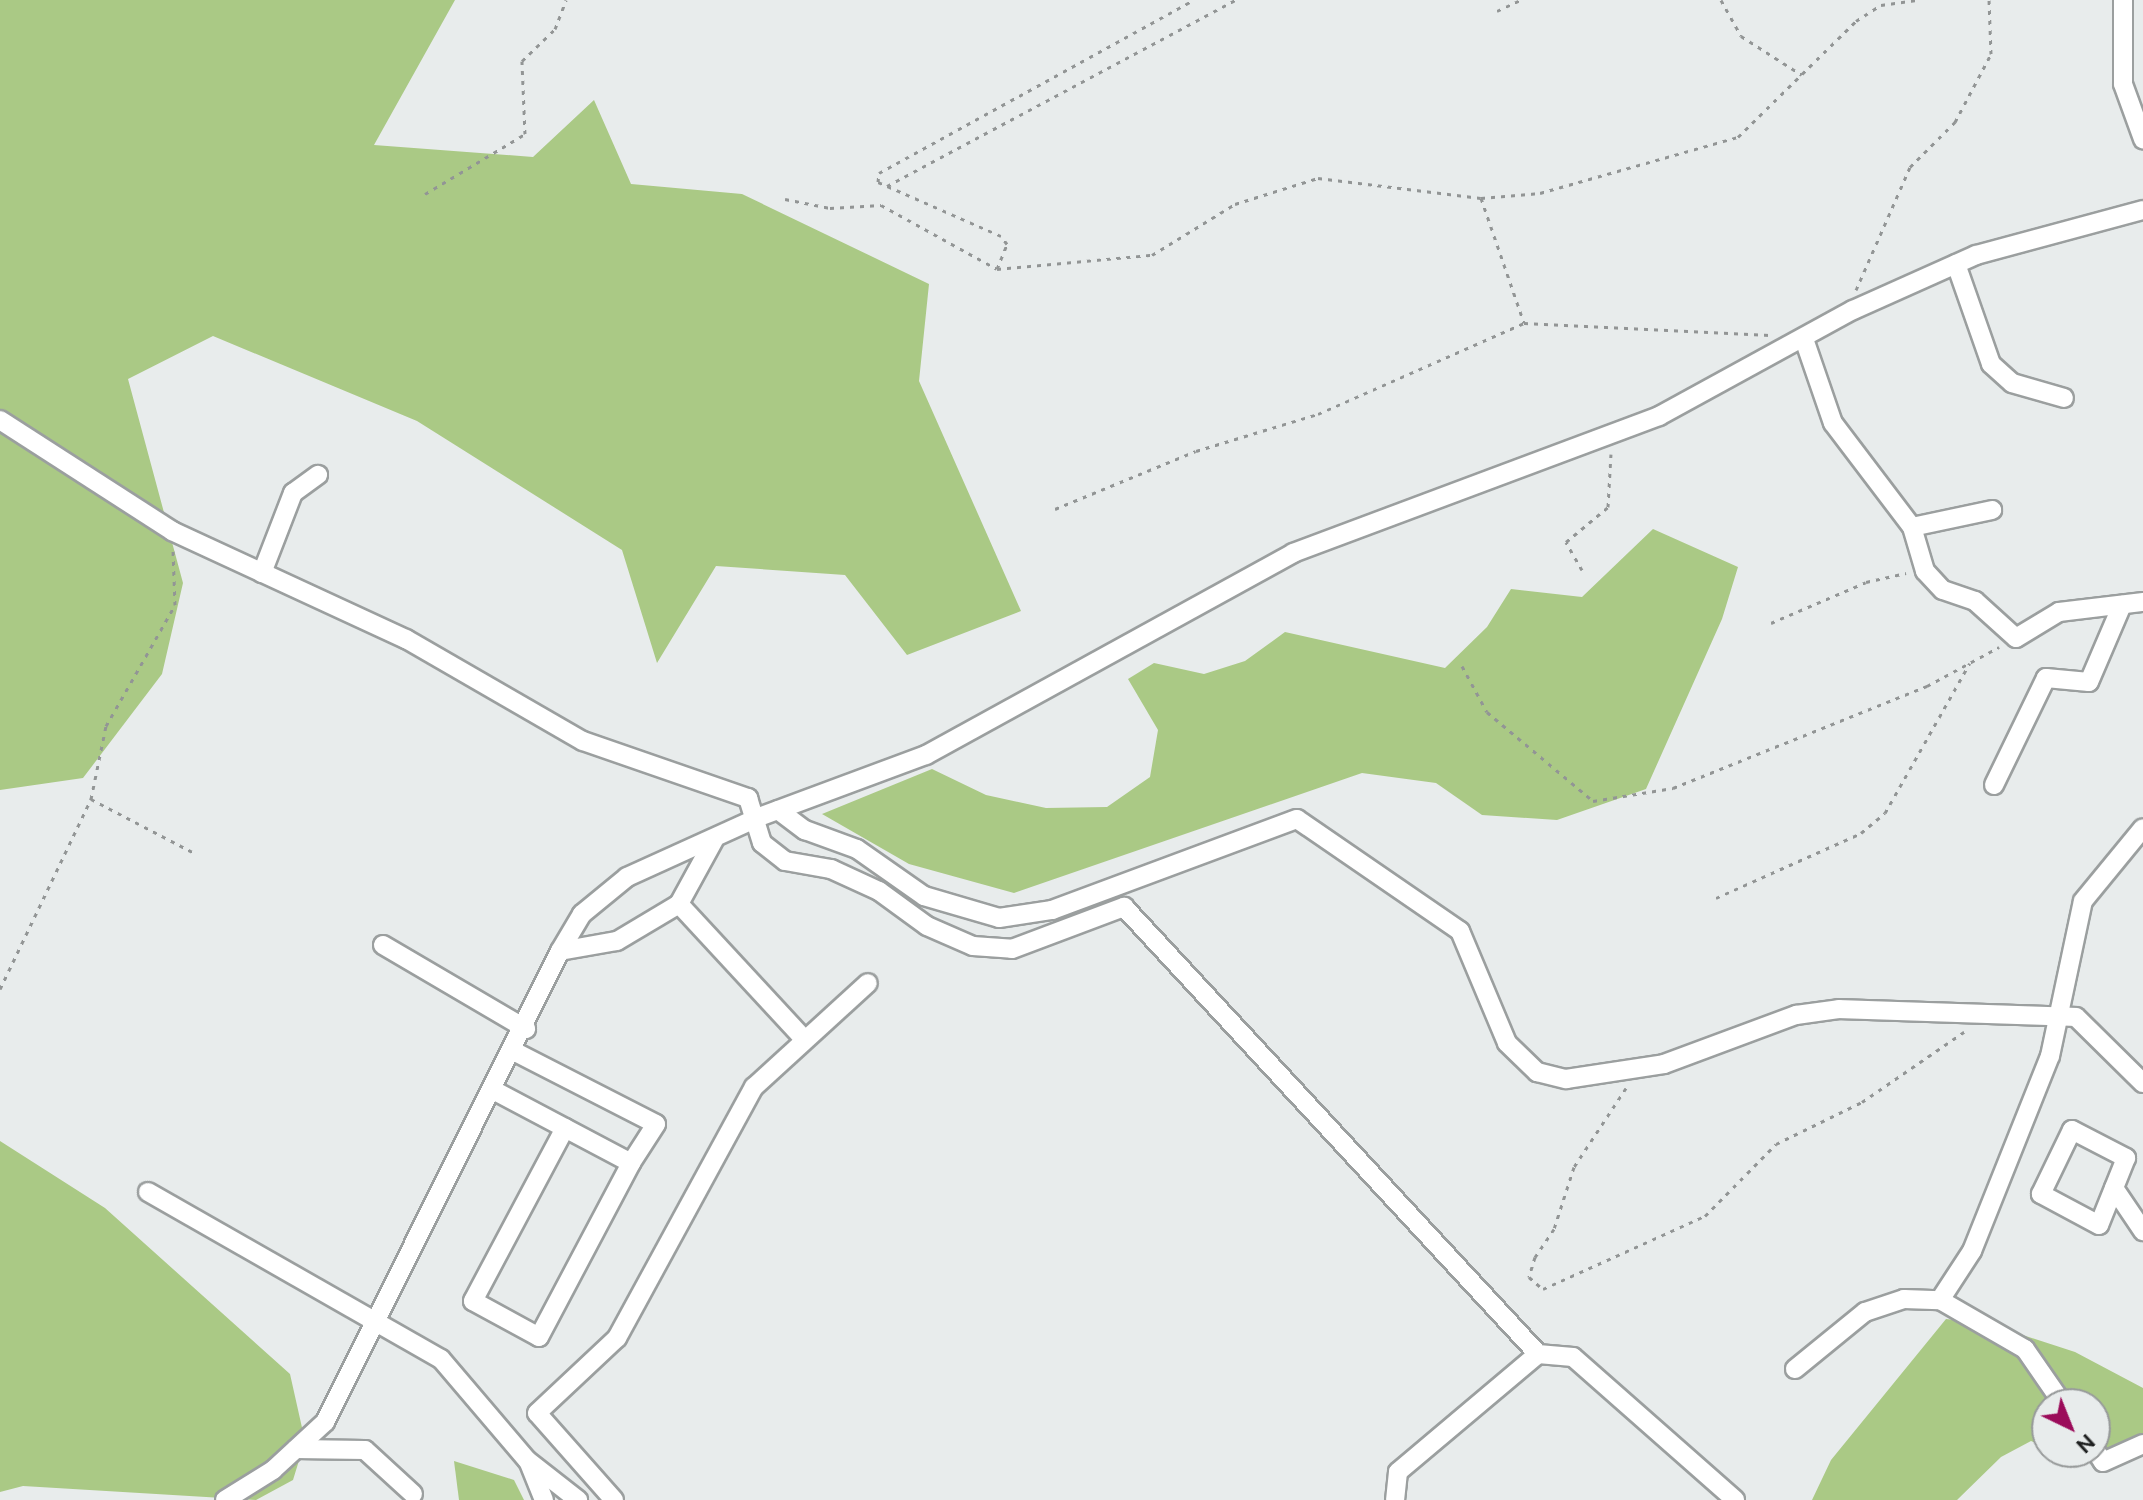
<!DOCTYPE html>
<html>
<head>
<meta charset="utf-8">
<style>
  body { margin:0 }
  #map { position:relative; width:2143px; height:1500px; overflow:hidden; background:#e8ecec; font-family:Ubuntu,sans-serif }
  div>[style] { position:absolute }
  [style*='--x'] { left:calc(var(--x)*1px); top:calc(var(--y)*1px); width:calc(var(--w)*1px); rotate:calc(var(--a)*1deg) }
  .green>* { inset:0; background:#aac985 }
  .path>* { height:3px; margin-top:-1.5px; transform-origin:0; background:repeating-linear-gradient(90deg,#929595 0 4px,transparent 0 10px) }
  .roads { filter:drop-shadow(2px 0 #9b9f9f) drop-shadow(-2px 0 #9b9f9f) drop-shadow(0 2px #9b9f9f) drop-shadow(0 -2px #9b9f9f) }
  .minor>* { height:18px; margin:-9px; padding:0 9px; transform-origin:9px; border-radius:9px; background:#fff }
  span { translate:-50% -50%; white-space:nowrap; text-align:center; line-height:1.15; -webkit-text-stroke:8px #e8ecec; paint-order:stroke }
  .north { position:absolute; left:2031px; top:1388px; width:80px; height:80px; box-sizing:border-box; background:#e8ecec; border:2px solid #979a9a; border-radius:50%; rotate:137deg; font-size:22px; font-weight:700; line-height:32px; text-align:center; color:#1e2020 }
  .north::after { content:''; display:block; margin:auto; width:28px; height:36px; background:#9b0c5a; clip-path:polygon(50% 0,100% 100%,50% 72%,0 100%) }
</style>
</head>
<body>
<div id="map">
  <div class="green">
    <div style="clip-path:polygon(0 0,455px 0,374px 145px,533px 157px,594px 100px,631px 184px,742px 194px,929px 284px,919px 381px,1021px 611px,907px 655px,845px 575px,716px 566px,657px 663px,622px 550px,417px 421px,213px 336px,128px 379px,183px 583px,162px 674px,83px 778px,0 790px)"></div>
    <div style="clip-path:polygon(1653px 529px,1738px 567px,1722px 619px,1646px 789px,1557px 820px,1482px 815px,1436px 783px,1362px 773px,1014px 893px,909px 864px,822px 814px,932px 769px,986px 795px,1046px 808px,1107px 807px,1150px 777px,1158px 730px,1128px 679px,1154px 663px,1204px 674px,1245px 661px,1285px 632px,1445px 668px,1487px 627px,1511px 589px,1582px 597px)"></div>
    <div style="clip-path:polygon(0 1141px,105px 1208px,290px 1374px,305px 1441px,293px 1480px,256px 1500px,23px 1486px,0 1492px)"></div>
    <div style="clip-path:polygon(1946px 1319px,1989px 1324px,2075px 1352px,2143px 1388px,2143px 1435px,2088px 1462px,2061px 1452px,2095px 1452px,2095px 1404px,2047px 1404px,2047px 1447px,2031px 1441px,2001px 1457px,1957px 1500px,1812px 1500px,1831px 1460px)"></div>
    <div style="clip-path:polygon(454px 1461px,514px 1480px,524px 1500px,459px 1500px)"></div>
  </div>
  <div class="path">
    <div style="--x:1721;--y:0;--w:41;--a:60.9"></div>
    <div style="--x:1741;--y:36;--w:72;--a:32.6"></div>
    <div style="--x:1497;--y:11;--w:26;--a:-25"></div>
    <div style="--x:887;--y:186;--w:395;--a:-28.1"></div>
    <div style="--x:425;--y:194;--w:117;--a:-31"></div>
    <div style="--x:525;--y:134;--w:73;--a:-92.4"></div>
    <div style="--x:522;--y:61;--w:46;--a:-44.1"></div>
    <div style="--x:555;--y:29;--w:31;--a:-69"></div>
    <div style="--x:1481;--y:198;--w:132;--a:71"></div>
    <div style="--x:785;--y:199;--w:46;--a:11.3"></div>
    <div style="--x:830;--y:208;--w:51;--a:-3.4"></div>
    <div style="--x:881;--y:205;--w:132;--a:28.9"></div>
    <div style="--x:997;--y:269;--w:156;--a:-5.2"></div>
    <div style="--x:1152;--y:255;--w:97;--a:-31.6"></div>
    <div style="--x:1235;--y:204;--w:87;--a:-17.4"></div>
    <div style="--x:1318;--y:178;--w:164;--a:7"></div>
    <div style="--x:1481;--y:198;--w:59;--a:-4.8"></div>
    <div style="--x:1540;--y:193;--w:206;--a:-15.8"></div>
    <div style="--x:1738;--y:137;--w:165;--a:-44.5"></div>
    <div style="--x:1856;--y:21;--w:30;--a:-33"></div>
    <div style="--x:1881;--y:5;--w:36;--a:-8"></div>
    <div style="--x:997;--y:269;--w:27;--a:-68"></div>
    <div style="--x:1007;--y:244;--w:10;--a:-127"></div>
    <div style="--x:1001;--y:236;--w:134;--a:-156.3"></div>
    <div style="--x:878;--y:182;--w:9;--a:-84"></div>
    <div style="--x:879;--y:173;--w:359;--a:-28.8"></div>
    <div style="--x:1856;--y:290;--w:134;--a:-66.3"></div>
    <div style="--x:1910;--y:167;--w:64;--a:-45"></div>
    <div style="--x:1955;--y:122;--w:77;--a:-62.1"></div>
    <div style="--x:1991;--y:54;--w:54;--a:-92.1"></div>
    <div style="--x:1055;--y:509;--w:152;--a:-22.4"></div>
    <div style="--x:1196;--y:451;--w:127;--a:-16.9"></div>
    <div style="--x:1318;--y:414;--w:225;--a:-23.8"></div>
    <div style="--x:1524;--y:323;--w:246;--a:2.8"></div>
    <div style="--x:1582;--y:570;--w:32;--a:-120"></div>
    <div style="--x:1566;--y:542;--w:55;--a:-39.8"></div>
    <div style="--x:1608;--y:507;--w:53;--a:-86.8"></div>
    <div style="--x:1771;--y:623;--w:103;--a:-23.3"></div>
    <div style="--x:1866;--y:582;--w:41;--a:-12.7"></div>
    <div style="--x:1462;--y:666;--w:52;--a:61.5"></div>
    <div style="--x:1487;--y:712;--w:138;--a:40"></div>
    <div style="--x:1593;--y:801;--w:81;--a:-9.2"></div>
    <div style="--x:1673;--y:788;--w:274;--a:-21.9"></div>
    <div style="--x:1927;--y:686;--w:82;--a:-28.4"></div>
    <div style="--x:91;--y:799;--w:119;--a:27.6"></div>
    <div style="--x:1716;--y:898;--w:159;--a:-24.1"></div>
    <div style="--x:1861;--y:833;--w:31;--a:-40"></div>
    <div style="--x:1885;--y:813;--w:172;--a:-60.5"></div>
    <div style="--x:0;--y:989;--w:211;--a:-64.4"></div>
    <div style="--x:91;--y:799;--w:75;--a:-78.4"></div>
    <div style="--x:106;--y:726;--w:139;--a:-60.3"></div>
    <div style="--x:175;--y:605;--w:54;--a:-92.1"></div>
    <div style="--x:1626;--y:1088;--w:95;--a:123.4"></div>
    <div style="--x:1574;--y:1167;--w:65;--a:107.9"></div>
    <div style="--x:1554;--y:1229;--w:34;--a:124"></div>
    <div style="--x:1535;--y:1257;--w:21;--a:107"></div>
    <div style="--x:1529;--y:1277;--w:18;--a:41"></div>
    <div style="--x:1543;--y:1289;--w:178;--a:-24.3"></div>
    <div style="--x:1705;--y:1216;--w:101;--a:-45.4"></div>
    <div style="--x:1776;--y:1144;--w:96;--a:-26"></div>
    <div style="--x:1862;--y:1102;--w:124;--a:-34.5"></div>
  </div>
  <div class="roads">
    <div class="minor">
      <div style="--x:2123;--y:0;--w:84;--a:90"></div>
      <div style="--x:2123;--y:84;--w:59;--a:70"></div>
      <div style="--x:1956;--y:264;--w:106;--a:70.7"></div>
      <div style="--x:1991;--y:364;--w:28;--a:42"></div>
      <div style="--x:2012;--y:383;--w:54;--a:16.1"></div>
      <div style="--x:1804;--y:339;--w:89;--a:71"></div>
      <div style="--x:1833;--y:423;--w:131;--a:52.8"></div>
      <div style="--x:1912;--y:527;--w:46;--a:73.5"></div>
      <div style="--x:1925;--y:571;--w:26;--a:47"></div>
      <div style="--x:1943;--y:590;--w:34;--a:19"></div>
      <div style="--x:1975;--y:601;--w:55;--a:42.1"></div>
      <div style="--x:2016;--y:638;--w:50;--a:-31.2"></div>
      <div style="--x:2059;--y:612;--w:85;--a:-6.8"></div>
      <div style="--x:0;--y:420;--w:205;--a:32.8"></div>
      <div style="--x:172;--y:531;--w:258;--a:24.8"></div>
      <div style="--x:406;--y:639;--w:204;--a:30"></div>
      <div style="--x:583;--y:741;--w:175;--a:19.1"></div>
      <div style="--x:748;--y:798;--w:47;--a:72.7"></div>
      <div style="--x:762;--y:843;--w:29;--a:38"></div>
      <div style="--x:785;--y:861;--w:47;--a:9.9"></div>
      <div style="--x:831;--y:869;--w:53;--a:24.6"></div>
      <div style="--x:879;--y:891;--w:59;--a:36.1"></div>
      <div style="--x:927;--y:926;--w:50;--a:23.5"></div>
      <div style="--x:973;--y:946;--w:39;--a:4"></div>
      <div style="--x:1012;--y:949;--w:120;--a:-20.6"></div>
      <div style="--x:1124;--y:907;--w:609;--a:47.19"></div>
      <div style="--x:1538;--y:1354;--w:183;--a:139.9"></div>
      <div style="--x:1398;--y:1472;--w:28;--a:96"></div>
      <div style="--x:1912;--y:527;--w:82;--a:-12"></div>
      <div style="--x:262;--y:573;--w:86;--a:-68.8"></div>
      <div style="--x:293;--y:493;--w:31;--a:-36"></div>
      <div style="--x:1994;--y:785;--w:119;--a:-64.1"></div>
      <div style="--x:2046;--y:678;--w:43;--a:5.3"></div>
      <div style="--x:2089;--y:682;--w:84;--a:-66.8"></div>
      <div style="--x:778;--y:810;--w:34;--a:37"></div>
      <div style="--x:805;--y:830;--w:55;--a:20.1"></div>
      <div style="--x:857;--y:849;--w:82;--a:35"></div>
      <div style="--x:924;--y:896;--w:78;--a:16.3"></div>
      <div style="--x:999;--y:918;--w:54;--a:-8.6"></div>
      <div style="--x:1052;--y:910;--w:261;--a:-20.4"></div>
      <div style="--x:1297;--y:819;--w:198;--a:34.5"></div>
      <div style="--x:1460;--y:931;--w:121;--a:67.2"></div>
      <div style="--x:1507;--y:1043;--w:42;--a:44"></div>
      <div style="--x:1537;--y:1072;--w:30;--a:14"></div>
      <div style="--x:1566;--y:1079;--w:99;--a:-8.7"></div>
      <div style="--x:1664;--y:1064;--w:141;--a:-20.4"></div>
      <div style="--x:1796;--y:1015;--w:43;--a:-7.9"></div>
      <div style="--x:1839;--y:1009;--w:237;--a:1.9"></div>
      <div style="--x:2076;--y:1017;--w:94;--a:44.6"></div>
      <div style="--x:714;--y:840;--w:73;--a:118.7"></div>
      <div style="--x:679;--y:904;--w:184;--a:47.2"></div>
      <div style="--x:383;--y:945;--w:166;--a:30.4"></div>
      <div style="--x:560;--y:951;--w:58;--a:-10"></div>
      <div style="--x:617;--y:941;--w:72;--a:-30.8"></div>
      <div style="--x:495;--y:1091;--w:154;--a:27.9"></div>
      <div style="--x:631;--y:1163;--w:46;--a:-57.3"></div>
      <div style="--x:656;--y:1124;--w:158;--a:-152.9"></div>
      <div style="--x:565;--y:1128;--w:196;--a:118"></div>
      <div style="--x:473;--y:1301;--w:75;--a:28.6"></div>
      <div style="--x:539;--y:1337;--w:197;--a:-62.1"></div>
      <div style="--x:2072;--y:1130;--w:61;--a:27.4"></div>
      <div style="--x:2126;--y:1158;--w:72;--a:111.9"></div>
      <div style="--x:2099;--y:1225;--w:66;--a:-151.9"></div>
      <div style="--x:2041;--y:1194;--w:71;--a:-64.2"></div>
      <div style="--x:2114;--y:1188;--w:52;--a:56"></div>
      <div style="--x:148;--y:1192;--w:337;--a:29.7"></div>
      <div style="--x:441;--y:1359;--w:133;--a:49.6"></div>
      <div style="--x:527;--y:1460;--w:65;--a:38.1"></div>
      <div style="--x:1940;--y:1300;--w:59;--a:-56.9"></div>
      <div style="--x:1972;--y:1251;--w:210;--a:-68.2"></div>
      <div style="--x:2050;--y:1056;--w:158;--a:-78"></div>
      <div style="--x:2083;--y:901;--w:94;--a:-50.6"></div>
      <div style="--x:1538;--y:1354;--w:35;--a:5"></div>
      <div style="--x:1573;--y:1357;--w:216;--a:41.4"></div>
      <div style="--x:1795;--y:1369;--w:90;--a:-39.2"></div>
      <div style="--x:1865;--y:1312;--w:41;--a:-18.4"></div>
      <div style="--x:1904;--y:1299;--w:36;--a:2"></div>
      <div style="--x:1940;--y:1300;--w:98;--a:30"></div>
      <div style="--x:2025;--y:1349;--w:67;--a:55.4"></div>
      <div style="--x:296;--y:1449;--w:69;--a:0.8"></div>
      <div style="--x:365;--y:1450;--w:65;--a:42.5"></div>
      <div style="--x:2095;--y:1450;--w:14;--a:56"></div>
      <div style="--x:2103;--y:1462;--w:44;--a:-24.2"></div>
      <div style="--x:529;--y:1463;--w:40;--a:68"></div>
      <div style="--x:225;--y:1500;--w:57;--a:-32"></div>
      <div style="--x:273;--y:1470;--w:71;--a:-42.7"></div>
      <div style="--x:325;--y:1422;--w:526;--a:-63.48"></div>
      <div style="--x:560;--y:951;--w:43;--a:-59.3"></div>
      <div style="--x:582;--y:914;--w:58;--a:-39.4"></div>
      <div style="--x:627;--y:877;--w:145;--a:-24.4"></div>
      <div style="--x:759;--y:817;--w:178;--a:-20.4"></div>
      <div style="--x:926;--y:755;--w:419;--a:-28.8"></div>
      <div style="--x:1293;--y:553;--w:391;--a:-20.5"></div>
      <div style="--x:1659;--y:416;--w:221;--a:-28.7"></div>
      <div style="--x:1853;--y:310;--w:135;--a:-24.1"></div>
      <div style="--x:1976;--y:255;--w:173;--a:-15.1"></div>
      <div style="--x:614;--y:1500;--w:116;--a:-131.5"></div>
      <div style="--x:537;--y:1413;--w:110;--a:-43.2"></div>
      <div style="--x:617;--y:1338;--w:286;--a:-61.4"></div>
      <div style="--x:754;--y:1087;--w:154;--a:-42.4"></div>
    </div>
  </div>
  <div class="north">N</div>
</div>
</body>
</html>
